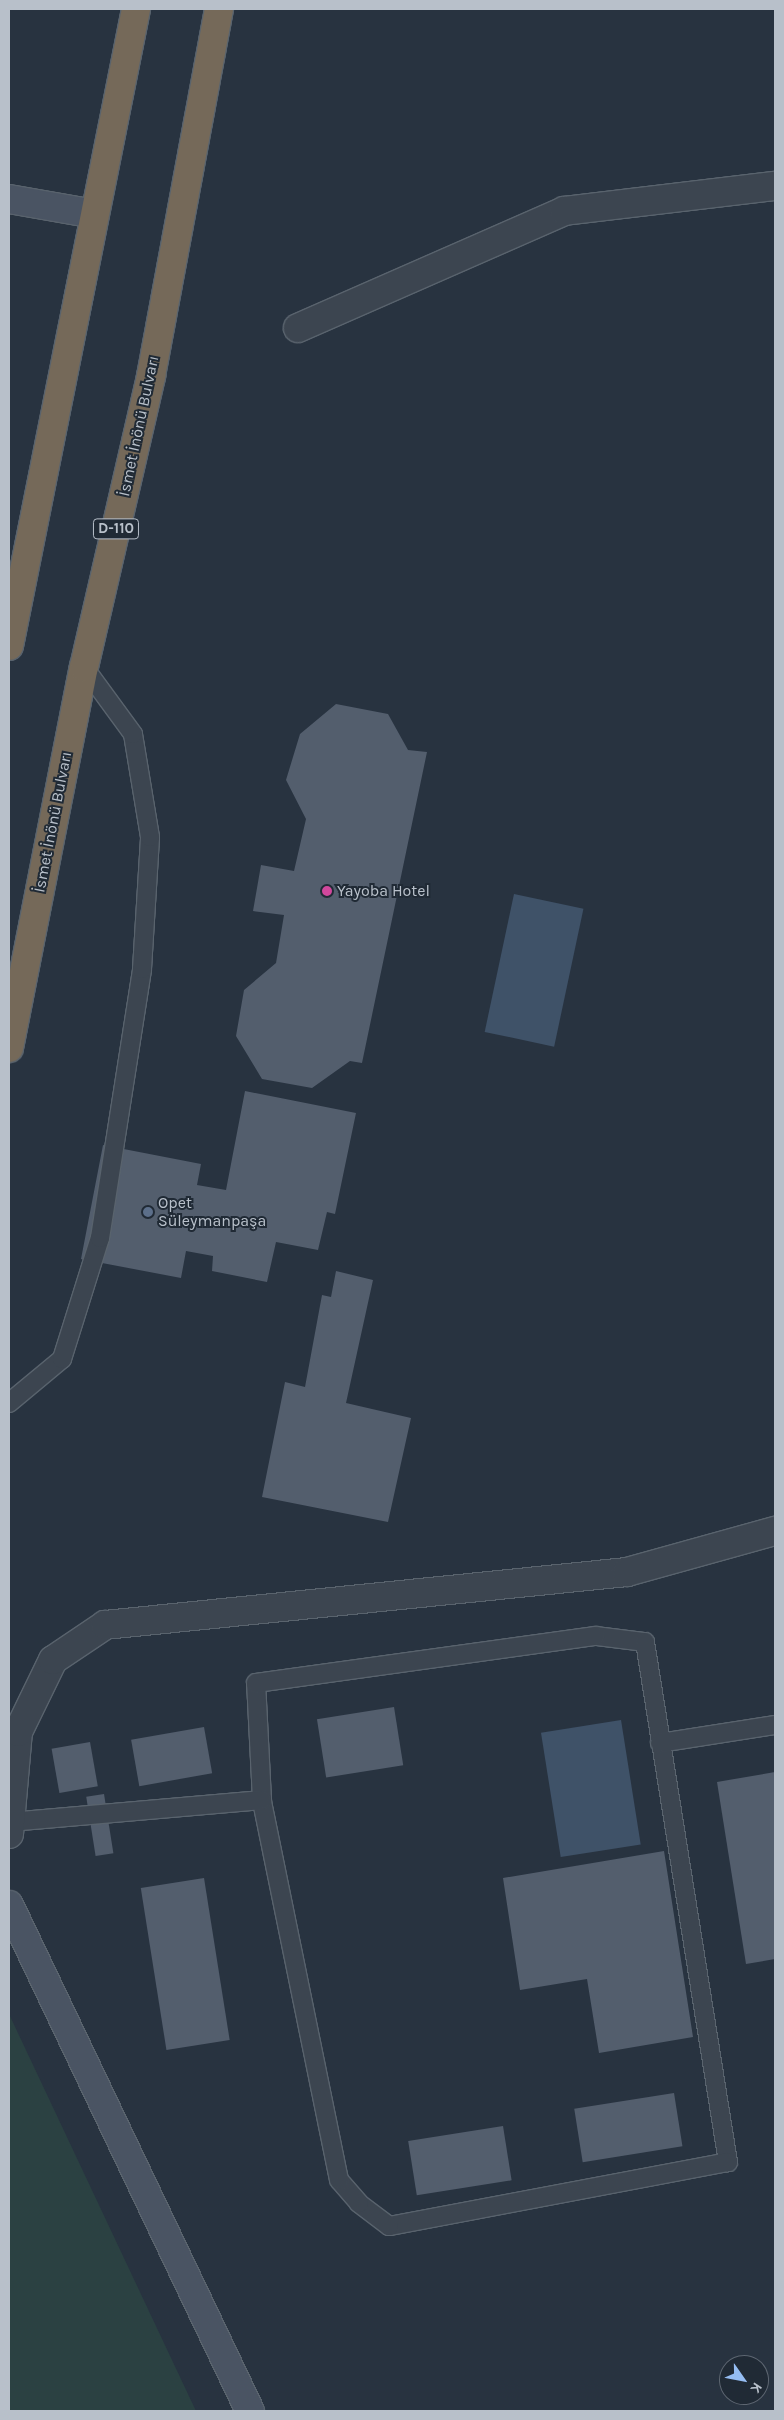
<!DOCTYPE html>
<html>
<head>
<meta charset="utf-8">
<style>
  body { margin:0 }
  #map { position:relative; width:784px; height:2420px; overflow:hidden; background:#283340; font-family:Karla,sans-serif }
  div>[style] { position:absolute }
  [style*='--x'] { left:calc(var(--x)*1px); top:calc(var(--y)*1px); width:calc(var(--w)*1px); rotate:calc(var(--a)*1deg) }
  .green>* { inset:0; background:#2b4142 }
  .water>* { inset:0; background:#3f5268; transform-origin:0 0 }
  .building>* { inset:0; background:#535e6d; transform-origin:0 0 }
  .roads { filter:drop-shadow(1px 0 #59636d) drop-shadow(-1px 0 #59636d) drop-shadow(0 1px #59636d) drop-shadow(0 -1px #59636d) }
  .lane>* { height:18px; margin:-9px; padding:0 9px; transform-origin:9px; border-radius:9px; background:#3c4550 }
  .street>* { height:28px; margin:-14px; padding:0 14px; transform-origin:14px; border-radius:14px; background:#3c4550 }
  .secondary>* { height:28px; margin:-14px; padding:0 14px; transform-origin:14px; border-radius:14px; background:#4a5463 }
  .highway>* { height:28px; margin:-14px; padding:0 14px; transform-origin:14px; border-radius:14px; background:#756959 }
  .dots>* { width:14px; height:14px; translate:-50% -50%; box-sizing:border-box; border:2px solid #202a35; border-radius:50% }
  span { translate:-50% -50%; white-space:nowrap; text-align:center; line-height:1.15; -webkit-text-stroke:4px #202a35; paint-order:stroke }
  .shield-label span { padding:1px 4px; background:#202a35; border:1px solid; border-radius:4px; -webkit-text-stroke-width:0 }
  .shield-label { font-size:15px; color:#b8c0ca; font-weight:700 }
  .street-label { font-size:16px; color:#b8c0ca }
  .poi-label { font-size:16px; color:#b8c0ca }
  .left { translate:0 -50%; text-align:left }
  .frame { position:absolute; inset:0; border:10px solid #b8c0ca; pointer-events:none }
  .north { position:absolute; left:719px; top:2355px; width:50px; height:50px; box-sizing:border-box; background:#202a35; border:1px solid #5d6671; border-radius:50%; rotate:123deg; font-size:14px; font-weight:700; line-height:20px; text-align:center; color:#b8c0ca }
  .north::after { content:''; display:block; margin:auto; width:18px; height:22px; background:#95bdf2; clip-path:polygon(50% 0,100% 100%,50% 72%,0 100%) }
</style>
</head>
<body>
<div id="map">
  <div class="green">
    <div style="clip-path:polygon(9px 2014px,196px 2411px,9px 2411px)"></div>
  </div>
  <div class="water">
    <div style="left:514px;top:894px;width:71px;height:141px;rotate:12deg"></div>
    <div style="left:621px;top:1720px;width:126px;height:81px;rotate:81deg"></div>
  </div>
  <div class="building">
    <div style="clip-path:polygon(336px 704px,388px 714px,408px 750px,427px 752px,362px 1063px,350px 1061px,312px 1088px,262px 1079px,236px 1036px,244px 990px,276px 963px,284px 915px,253px 911px,261px 865px,294px 871px,306px 819px,286px 780px,300px 734px)"></div>
    <div style="clip-path:polygon(245px 1091px,356px 1113px,335px 1214px,327px 1212px,318px 1250px,276px 1242px,267px 1282px,212px 1271px,213px 1256px,186px 1251px,181px 1278px,81px 1259px,103px 1145px,201px 1164px,197px 1185px,226px 1190px)"></div>
    <div style="clip-path:polygon(336px 1271px,373px 1280px,346px 1403px,411px 1418px,388px 1522px,262px 1497px,285px 1382px,305px 1387px,322px 1295px,331px 1297px)"></div>
    <div style="left:394px;top:1707px;width:59px;height:78px;rotate:81deg"></div>
    <div style="left:204px;top:1727px;width:47px;height:74px;rotate:80deg"></div>
    <div style="left:90px;top:1742px;width:45px;height:39px;rotate:80deg"></div>
    <div style="clip-path:polygon(775px 1772px,775px 1959px,746px 1964px,717px 1782px)"></div>
    <div style="left:104px;top:1794px;width:60px;height:18px;rotate:81deg"></div>
    <div style="clip-path:polygon(664px 1851px,693px 2037px,599px 2053px,587px 1979px,520px 1990px,503px 1878px)"></div>
    <div style="left:204px;top:1878px;width:164px;height:64px;rotate:81deg"></div>
    <div style="left:674px;top:2093px;width:54px;height:101px;rotate:81deg"></div>
    <div style="left:503px;top:2126px;width:55px;height:96px;rotate:81deg"></div>
  </div>
  <div class="roads">
    <div class="lane">
      <div style="--x:9;--y:1403;--w:69;--a:-39.7"></div>
      <div style="--x:62;--y:1359;--w:127;--a:-72.6"></div>
      <div style="--x:100;--y:1238;--w:272;--a:-81.1"></div>
      <div style="--x:142;--y:969;--w:132;--a:-86.5"></div>
      <div style="--x:150;--y:837;--w:104;--a:-99.4"></div>
      <div style="--x:133;--y:734;--w:83;--a:-126.2"></div>
      <div style="--x:596;--y:1636;--w:49;--a:7"></div>
      <div style="--x:645;--y:1642;--w:527;--a:80.93"></div>
      <div style="--x:728;--y:2162;--w:345;--a:169.3"></div>
      <div style="--x:389;--y:2226;--w:38;--a:-143"></div>
      <div style="--x:359;--y:2203;--w:30;--a:-131"></div>
      <div style="--x:339;--y:2180;--w:388;--a:-101.5"></div>
      <div style="--x:262;--y:1800;--w:117;--a:-92.9"></div>
      <div style="--x:256;--y:1683;--w:343;--a:-7.9"></div>
      <div style="--x:660;--y:1743;--w:116;--a:-8.9"></div>
      <div style="--x:10;--y:1822;--w:253;--a:-5"></div>
    </div>
    <div class="street">
      <div style="--x:298;--y:328;--w:291;--a:-23.7"></div>
      <div style="--x:564;--y:211;--w:212;--a:-6.8"></div>
      <div style="--x:9;--y:1834;--w:102;--a:-85"></div>
      <div style="--x:18;--y:1732;--w:80;--a:-64.1"></div>
      <div style="--x:53;--y:1660;--w:63;--a:-33.9"></div>
      <div style="--x:105;--y:1625;--w:525;--a:-5.8"></div>
      <div style="--x:627;--y:1572;--w:154;--a:-15.5"></div>
    </div>
    <div class="secondary">
      <div style="--x:9;--y:199;--w:87;--a:9.9"></div>
      <div style="--x:9;--y:1905;--w:560;--a:64.53"></div>
    </div>
    <div class="highway">
      <div style="--x:9;--y:646;--w:650;--a:-78.72"></div>
      <div style="--x:9;--y:1048;--w:388;--a:-78.9"></div>
      <div style="--x:84;--y:667;--w:299;--a:-77"></div>
      <div style="--x:151;--y:376;--w:373;--a:-79.5"></div>
    </div>
  </div>
  <div class="dots">
    <div style="left:327px;top:891px;background:#d1479c"></div>
    <div style="left:148px;top:1212px;background:#5c6f8a"></div>
  </div>
  <div class="shield-label">
    <span style="left:116px;top:529px">D-110</span>
  </div>
  <div class="street-label">
    <span style="left:139px;top:426px;rotate:-78deg">İsmet İnönü Bulvarı</span>
    <span style="left:53px;top:822px;rotate:-79deg">İsmet İnönü Bulvarı</span>
  </div>
  <div class="poi-label">
    <span class="left" style="left:337px;top:891px">Yayoba Hotel</span>
    <span class="left" style="left:158px;top:1212px">Opet<br>Süleymanpaşa</span>
  </div>
  <div class="frame"></div>
  <div class="north">K</div>
</div>
</body>
</html>
